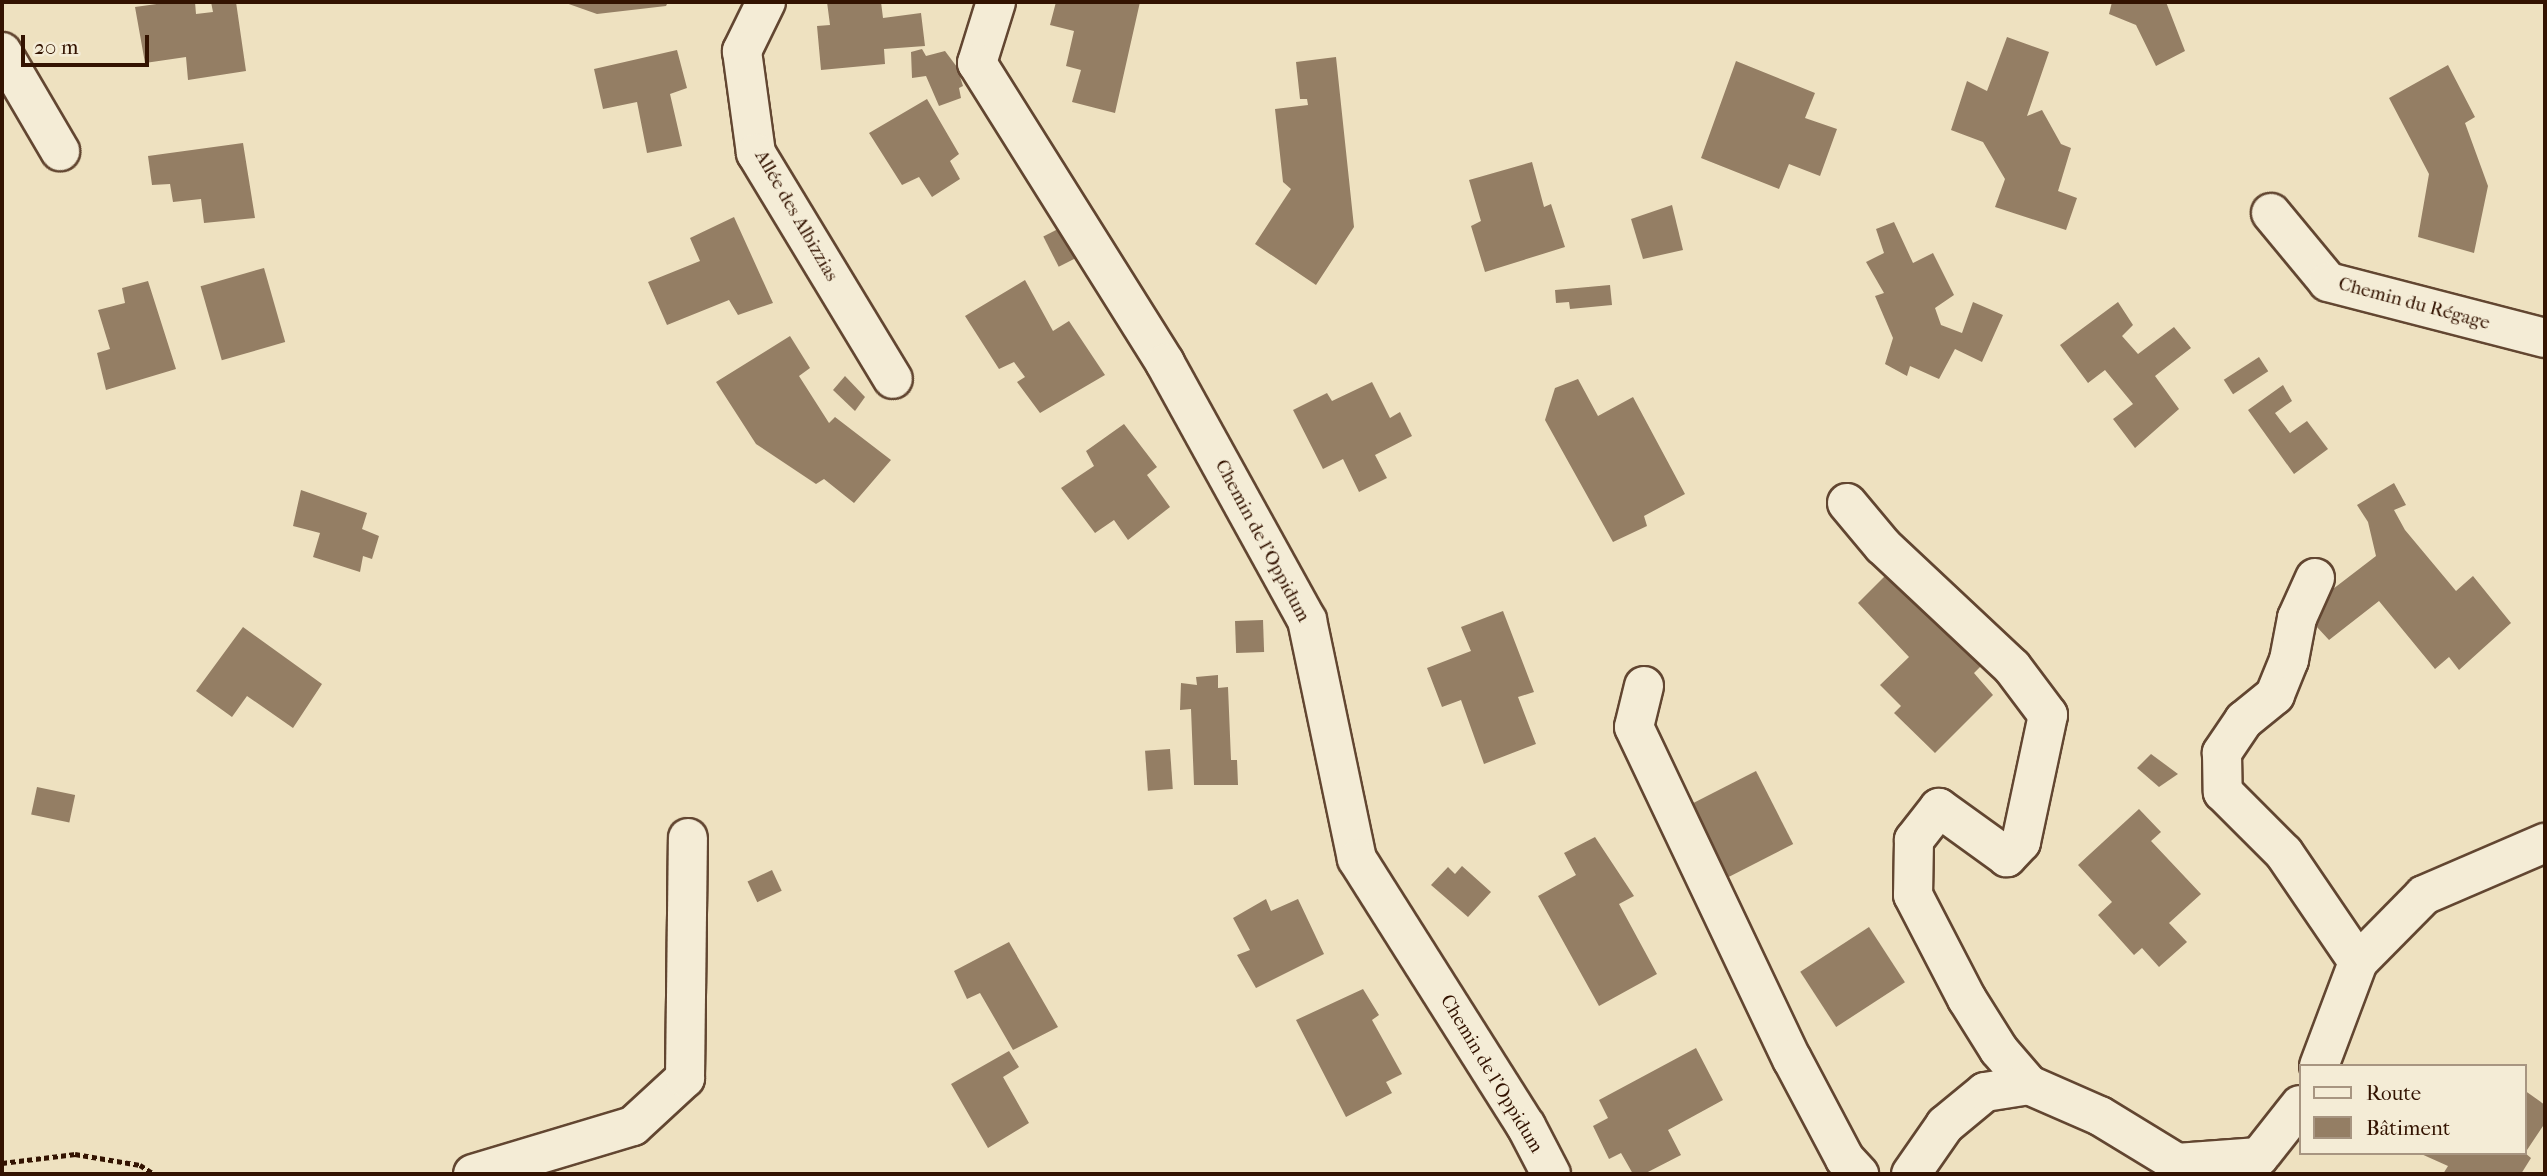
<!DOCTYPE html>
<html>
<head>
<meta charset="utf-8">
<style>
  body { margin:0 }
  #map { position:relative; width:2547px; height:1176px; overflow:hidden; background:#eee1c0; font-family:"IM FELL French Canon",serif }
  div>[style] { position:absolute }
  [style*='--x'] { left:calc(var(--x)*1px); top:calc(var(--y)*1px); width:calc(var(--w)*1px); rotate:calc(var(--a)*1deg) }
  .building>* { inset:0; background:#947e64; transform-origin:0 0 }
  .path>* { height:4.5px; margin-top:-2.25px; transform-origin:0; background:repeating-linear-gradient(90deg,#331301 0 5px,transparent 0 8.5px) }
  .roads { filter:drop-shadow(2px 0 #624631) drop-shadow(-2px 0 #624631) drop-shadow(0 2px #624631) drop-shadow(0 -2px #624631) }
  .minor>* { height:38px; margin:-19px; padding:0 19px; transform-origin:19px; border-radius:19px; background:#f4ecd6 }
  span { translate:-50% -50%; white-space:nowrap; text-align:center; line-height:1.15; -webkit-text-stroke:6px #f4ecd6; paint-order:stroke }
  .street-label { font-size:19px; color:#331301 }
  .frame { position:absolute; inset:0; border:4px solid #331301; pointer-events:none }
  .legend { position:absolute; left:2299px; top:1064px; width:228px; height:91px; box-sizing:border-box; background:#f4ecd6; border:2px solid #a79581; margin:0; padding:9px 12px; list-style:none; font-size:21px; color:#331301 }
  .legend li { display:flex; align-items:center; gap:14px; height:35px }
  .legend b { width:35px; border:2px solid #a79581 }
  .scale { position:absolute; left:21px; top:35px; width:128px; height:32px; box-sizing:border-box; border:4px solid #331301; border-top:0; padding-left:9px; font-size:21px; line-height:24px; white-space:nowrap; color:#331301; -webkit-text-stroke:5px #f4ecd6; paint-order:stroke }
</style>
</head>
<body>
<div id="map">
  <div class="building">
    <div style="clip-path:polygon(171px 2px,195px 2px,196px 14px,213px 12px,211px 2px,236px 2px,246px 71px,188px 80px,186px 57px,145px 63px,135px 7px)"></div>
    <div style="clip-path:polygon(563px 2px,668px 2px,666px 6px,597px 14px)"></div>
    <div style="clip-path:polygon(827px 2px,881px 2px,883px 18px,921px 13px,925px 46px,884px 49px,885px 64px,821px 70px,817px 26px,830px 25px)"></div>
    <div style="clip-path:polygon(1056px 2px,1140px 2px,1115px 113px,1072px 102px,1081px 70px,1066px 66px,1074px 31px,1050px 25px)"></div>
    <div style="clip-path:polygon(2112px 2px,2166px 2px,2185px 51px,2156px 66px,2136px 25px,2109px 14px)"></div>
    <div style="clip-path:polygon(2007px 37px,2049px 52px,2027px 116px,2042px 110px,2061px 144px,2071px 148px,2058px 191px,2077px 198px,2066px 230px,1995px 207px,2005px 179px,1983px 142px,1951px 130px,1967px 81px,1987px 91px)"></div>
    <div style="clip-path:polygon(922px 49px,926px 56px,945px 51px,957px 67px,963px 86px,959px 88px,961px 98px,939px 106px,926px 76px,912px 78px,911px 52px)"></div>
    <div style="clip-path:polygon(677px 50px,687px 88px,670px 94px,682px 146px,647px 153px,637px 102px,603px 109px,594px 69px)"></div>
    <div style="clip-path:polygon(1336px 57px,1354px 227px,1316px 285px,1255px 244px,1291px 189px,1283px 182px,1275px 109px,1308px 105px,1307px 99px,1300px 99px,1296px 62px)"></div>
    <div style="clip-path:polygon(1736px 61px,1815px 93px,1805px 118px,1837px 129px,1820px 176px,1789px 164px,1779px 189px,1701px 158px)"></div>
    <div style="clip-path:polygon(2448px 65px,2475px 117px,2465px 123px,2488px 186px,2474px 253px,2418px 237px,2429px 174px,2389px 98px)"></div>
    <div style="clip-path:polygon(927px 99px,959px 154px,950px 161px,960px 179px,932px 197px,919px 177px,902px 185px,869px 133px)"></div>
    <div style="clip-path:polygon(243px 143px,255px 218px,204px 223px,201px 199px,173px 202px,170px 184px,152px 185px,148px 156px)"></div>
    <div style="clip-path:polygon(1532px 162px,1544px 207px,1551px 204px,1565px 247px,1485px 272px,1471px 226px,1481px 221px,1469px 180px)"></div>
    <div style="clip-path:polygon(1672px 205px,1683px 250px,1643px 259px,1631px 219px)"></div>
    <div style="clip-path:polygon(734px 217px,773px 303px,738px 315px,729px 300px,667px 325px,648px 282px,700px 261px,690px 238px)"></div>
    <div style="clip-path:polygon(1894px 222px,1913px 263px,1933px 253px,1954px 295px,1935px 308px,1941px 325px,1962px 333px,1973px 302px,2003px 315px,1982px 362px,1955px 349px,1939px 379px,1910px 366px,1907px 376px,1885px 364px,1893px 338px,1875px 296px,1884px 293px,1866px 262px,1884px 253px,1876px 229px)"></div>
    <div style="left:1062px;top:227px;width:34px;height:21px;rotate:63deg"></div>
    <div style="left:264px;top:268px;width:77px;height:66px;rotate:74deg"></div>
    <div style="clip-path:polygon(1025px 280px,1053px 331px,1069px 321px,1105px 375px,1040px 413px,1017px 382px,1025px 377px,1014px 362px,999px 369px,965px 316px)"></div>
    <div style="clip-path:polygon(148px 281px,176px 369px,106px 390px,97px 353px,110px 349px,98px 310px,125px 303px,122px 288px)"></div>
    <div style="clip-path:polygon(1610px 285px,1612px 305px,1570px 309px,1569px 302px,1556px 303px,1555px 290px)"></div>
    <div style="clip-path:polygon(2118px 302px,2133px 325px,2122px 336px,2138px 354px,2174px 327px,2191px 348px,2155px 376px,2179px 409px,2135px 448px,2113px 419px,2133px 404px,2105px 370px,2088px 383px,2060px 345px)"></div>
    <div style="clip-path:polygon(790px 336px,810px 368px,799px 376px,829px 423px,835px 417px,891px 460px,854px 503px,824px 479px,816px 484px,756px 444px,716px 382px)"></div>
    <div style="left:2259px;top:357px;width:17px;height:42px;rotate:57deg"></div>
    <div style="clip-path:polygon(845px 376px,865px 397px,855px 411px,833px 390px)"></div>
    <div style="clip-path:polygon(1578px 379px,1598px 416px,1633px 397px,1685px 494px,1644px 516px,1647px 526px,1613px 542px,1545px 420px,1555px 388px)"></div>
    <div style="clip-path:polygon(1372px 382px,1390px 418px,1400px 412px,1412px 436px,1375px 455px,1387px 478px,1359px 492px,1343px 459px,1323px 469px,1293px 410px,1327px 393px,1332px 401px)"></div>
    <div style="clip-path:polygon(2283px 385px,2292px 401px,2275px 413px,2290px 433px,2307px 421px,2328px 449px,2294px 474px,2248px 410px)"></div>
    <div style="clip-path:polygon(1124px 424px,1157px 467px,1147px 475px,1170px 507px,1128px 540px,1114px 520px,1095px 533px,1061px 488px,1094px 466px,1086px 451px)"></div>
    <div style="clip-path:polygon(2394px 483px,2406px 505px,2394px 510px,2405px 530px,2456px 591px,2473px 576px,2511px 623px,2459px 670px,2449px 657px,2435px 669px,2379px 601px,2329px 640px,2303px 612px,2376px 556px,2368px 522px,2357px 505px)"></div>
    <div style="clip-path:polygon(301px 490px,367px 513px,362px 529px,379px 536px,372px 559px,363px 556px,360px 572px,313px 557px,320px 533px,293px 526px)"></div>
    <div style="clip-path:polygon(1896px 565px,1988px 659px,1974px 673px,1993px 695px,1935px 753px,1894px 713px,1901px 706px,1880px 685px,1909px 657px,1858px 603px)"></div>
    <div style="clip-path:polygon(1503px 611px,1534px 692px,1518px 697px,1536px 744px,1484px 764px,1461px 700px,1442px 707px,1427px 668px,1471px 651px,1461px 627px)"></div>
    <div style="left:1263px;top:620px;width:32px;height:28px;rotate:88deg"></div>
    <div style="clip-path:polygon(243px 627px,322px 684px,293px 728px,247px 696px,232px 717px,196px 691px)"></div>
    <div style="clip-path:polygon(1218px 675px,1218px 688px,1228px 687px,1231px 760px,1237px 760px,1238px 785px,1194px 785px,1191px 709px,1180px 710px,1181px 683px,1197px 685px,1196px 677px)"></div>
    <div style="left:1170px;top:749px;width:40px;height:25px;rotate:86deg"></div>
    <div style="clip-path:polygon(2151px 754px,2178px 774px,2159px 787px,2137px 768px)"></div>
    <div style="left:1756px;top:771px;width:82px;height:84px;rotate:63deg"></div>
    <div style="left:37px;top:787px;width:39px;height:28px;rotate:12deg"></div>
    <div style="clip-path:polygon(2139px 809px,2161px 832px,2151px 841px,2201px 894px,2169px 923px,2187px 942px,2159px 967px,2142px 948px,2134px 955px,2098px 915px,2112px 902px,2078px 865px)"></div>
    <div style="clip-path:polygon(1595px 837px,1634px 896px,1619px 904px,1657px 974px,1599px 1006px,1538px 896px,1576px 875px,1564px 853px)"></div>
    <div style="clip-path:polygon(1462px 866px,1491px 892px,1468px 917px,1431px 885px,1448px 867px,1455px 874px)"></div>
    <div style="left:772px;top:870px;width:23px;height:27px;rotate:65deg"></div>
    <div style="clip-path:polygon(1266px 899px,1271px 911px,1298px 899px,1324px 954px,1256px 988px,1237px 955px,1250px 950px,1233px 918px)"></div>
    <div style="left:1869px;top:927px;width:66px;height:82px;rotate:57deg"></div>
    <div style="clip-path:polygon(1009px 942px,1058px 1027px,1013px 1050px,980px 993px,967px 999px,954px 971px)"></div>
    <div style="clip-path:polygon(1363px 989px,1379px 1015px,1372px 1020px,1402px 1074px,1386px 1082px,1392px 1093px,1346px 1117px,1296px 1020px)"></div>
    <div style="clip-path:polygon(1696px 1048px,1723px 1100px,1668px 1130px,1681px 1155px,1644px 1174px,1633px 1174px,1621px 1153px,1609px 1159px,1593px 1126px,1608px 1118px,1599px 1100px)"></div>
    <div style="clip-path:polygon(1009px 1051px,1019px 1067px,1003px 1077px,1029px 1123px,988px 1148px,951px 1084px)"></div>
    <div style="clip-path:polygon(2524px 1090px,2545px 1105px,2545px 1123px,2525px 1153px,2531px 1158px,2521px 1174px,2443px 1174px,2448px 1166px,2419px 1153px,2524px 1153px)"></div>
  </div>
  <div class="path">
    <div style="--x:2;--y:1163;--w:74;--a:-7"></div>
    <div style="--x:75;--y:1154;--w:66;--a:9.6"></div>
    <div style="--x:140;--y:1165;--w:17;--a:33"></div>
  </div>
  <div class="roads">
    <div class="minor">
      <div style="--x:766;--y:2;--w:55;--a:116.1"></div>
      <div style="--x:742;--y:51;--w:103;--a:82.2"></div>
      <div style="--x:756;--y:153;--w:264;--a:58.8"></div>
      <div style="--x:996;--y:2;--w:64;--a:107.3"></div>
      <div style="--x:977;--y:63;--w:354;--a:57.9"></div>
      <div style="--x:1165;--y:363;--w:294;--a:61.1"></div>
      <div style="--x:1307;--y:620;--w:244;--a:78.2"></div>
      <div style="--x:1357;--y:859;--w:316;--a:57.7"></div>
      <div style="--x:1526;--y:1126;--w:54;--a:62.5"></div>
      <div style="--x:2;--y:52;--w:115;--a:59.6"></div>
      <div style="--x:2271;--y:213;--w:89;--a:50.4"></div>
      <div style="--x:2328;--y:282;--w:224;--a:14.5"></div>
      <div style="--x:1847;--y:503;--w:56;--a:50.1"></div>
      <div style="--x:1883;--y:546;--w:177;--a:43.2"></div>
      <div style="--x:2012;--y:667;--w:60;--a:53.1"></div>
      <div style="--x:2048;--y:715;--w:130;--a:102"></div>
      <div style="--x:2021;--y:842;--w:21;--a:133"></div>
      <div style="--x:2007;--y:857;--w:84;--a:-144.2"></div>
      <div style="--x:1939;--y:808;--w:41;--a:128"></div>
      <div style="--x:1914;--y:840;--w:55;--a:91"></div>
      <div style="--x:1913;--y:895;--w:117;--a:62.6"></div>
      <div style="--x:1967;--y:999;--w:60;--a:57.9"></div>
      <div style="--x:1999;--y:1050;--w:46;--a:49.4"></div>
      <div style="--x:2315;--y:578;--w:44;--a:114.2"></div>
      <div style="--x:2297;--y:618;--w:43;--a:100.8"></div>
      <div style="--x:2289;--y:660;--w:38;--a:112"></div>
      <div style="--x:2275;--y:695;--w:40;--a:141"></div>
      <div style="--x:2244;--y:720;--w:40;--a:124"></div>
      <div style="--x:2222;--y:753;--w:39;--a:89"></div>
      <div style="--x:2223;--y:792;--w:86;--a:45"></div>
      <div style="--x:2284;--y:853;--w:132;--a:55.8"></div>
      <div style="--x:1644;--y:686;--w:42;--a:103.7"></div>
      <div style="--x:1634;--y:727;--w:368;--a:64.6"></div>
      <div style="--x:1792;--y:1059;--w:113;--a:62.1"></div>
      <div style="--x:1845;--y:1159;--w:21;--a:47"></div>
      <div style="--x:2319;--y:1066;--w:111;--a:-69.4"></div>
      <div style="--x:2358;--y:962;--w:94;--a:-45.4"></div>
      <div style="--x:2424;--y:895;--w:132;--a:-23.3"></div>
      <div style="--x:473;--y:1174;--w:167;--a:-16.7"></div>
      <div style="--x:633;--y:1126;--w:71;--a:-42.7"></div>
      <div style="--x:685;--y:1078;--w:240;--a:-89.3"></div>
      <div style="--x:1911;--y:1174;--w:60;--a:-55.2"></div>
      <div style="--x:1945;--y:1125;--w:52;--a:-39.5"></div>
      <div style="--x:1985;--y:1092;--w:45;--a:-9"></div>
      <div style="--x:2029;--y:1085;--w:77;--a:23.6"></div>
      <div style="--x:2100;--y:1116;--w:90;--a:31.4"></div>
      <div style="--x:2177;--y:1163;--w:82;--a:-4.2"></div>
      <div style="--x:2259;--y:1157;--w:66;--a:-51.7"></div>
    </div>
  </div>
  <div class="street-label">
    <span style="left:796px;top:216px;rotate:60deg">Allée des Albizzias</span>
    <span style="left:2414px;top:304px;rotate:15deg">Chemin du Régage</span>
    <span style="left:1262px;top:541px;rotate:62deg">Chemin de l'Oppidum</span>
    <span style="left:1491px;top:1074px;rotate:59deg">Chemin de l'Oppidum</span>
  </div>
  <div class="frame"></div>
  <ul class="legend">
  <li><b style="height:9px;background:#f4ecd6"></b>Route</li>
  <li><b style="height:19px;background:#947e64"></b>Bâtiment</li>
  </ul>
  <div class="scale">20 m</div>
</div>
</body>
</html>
